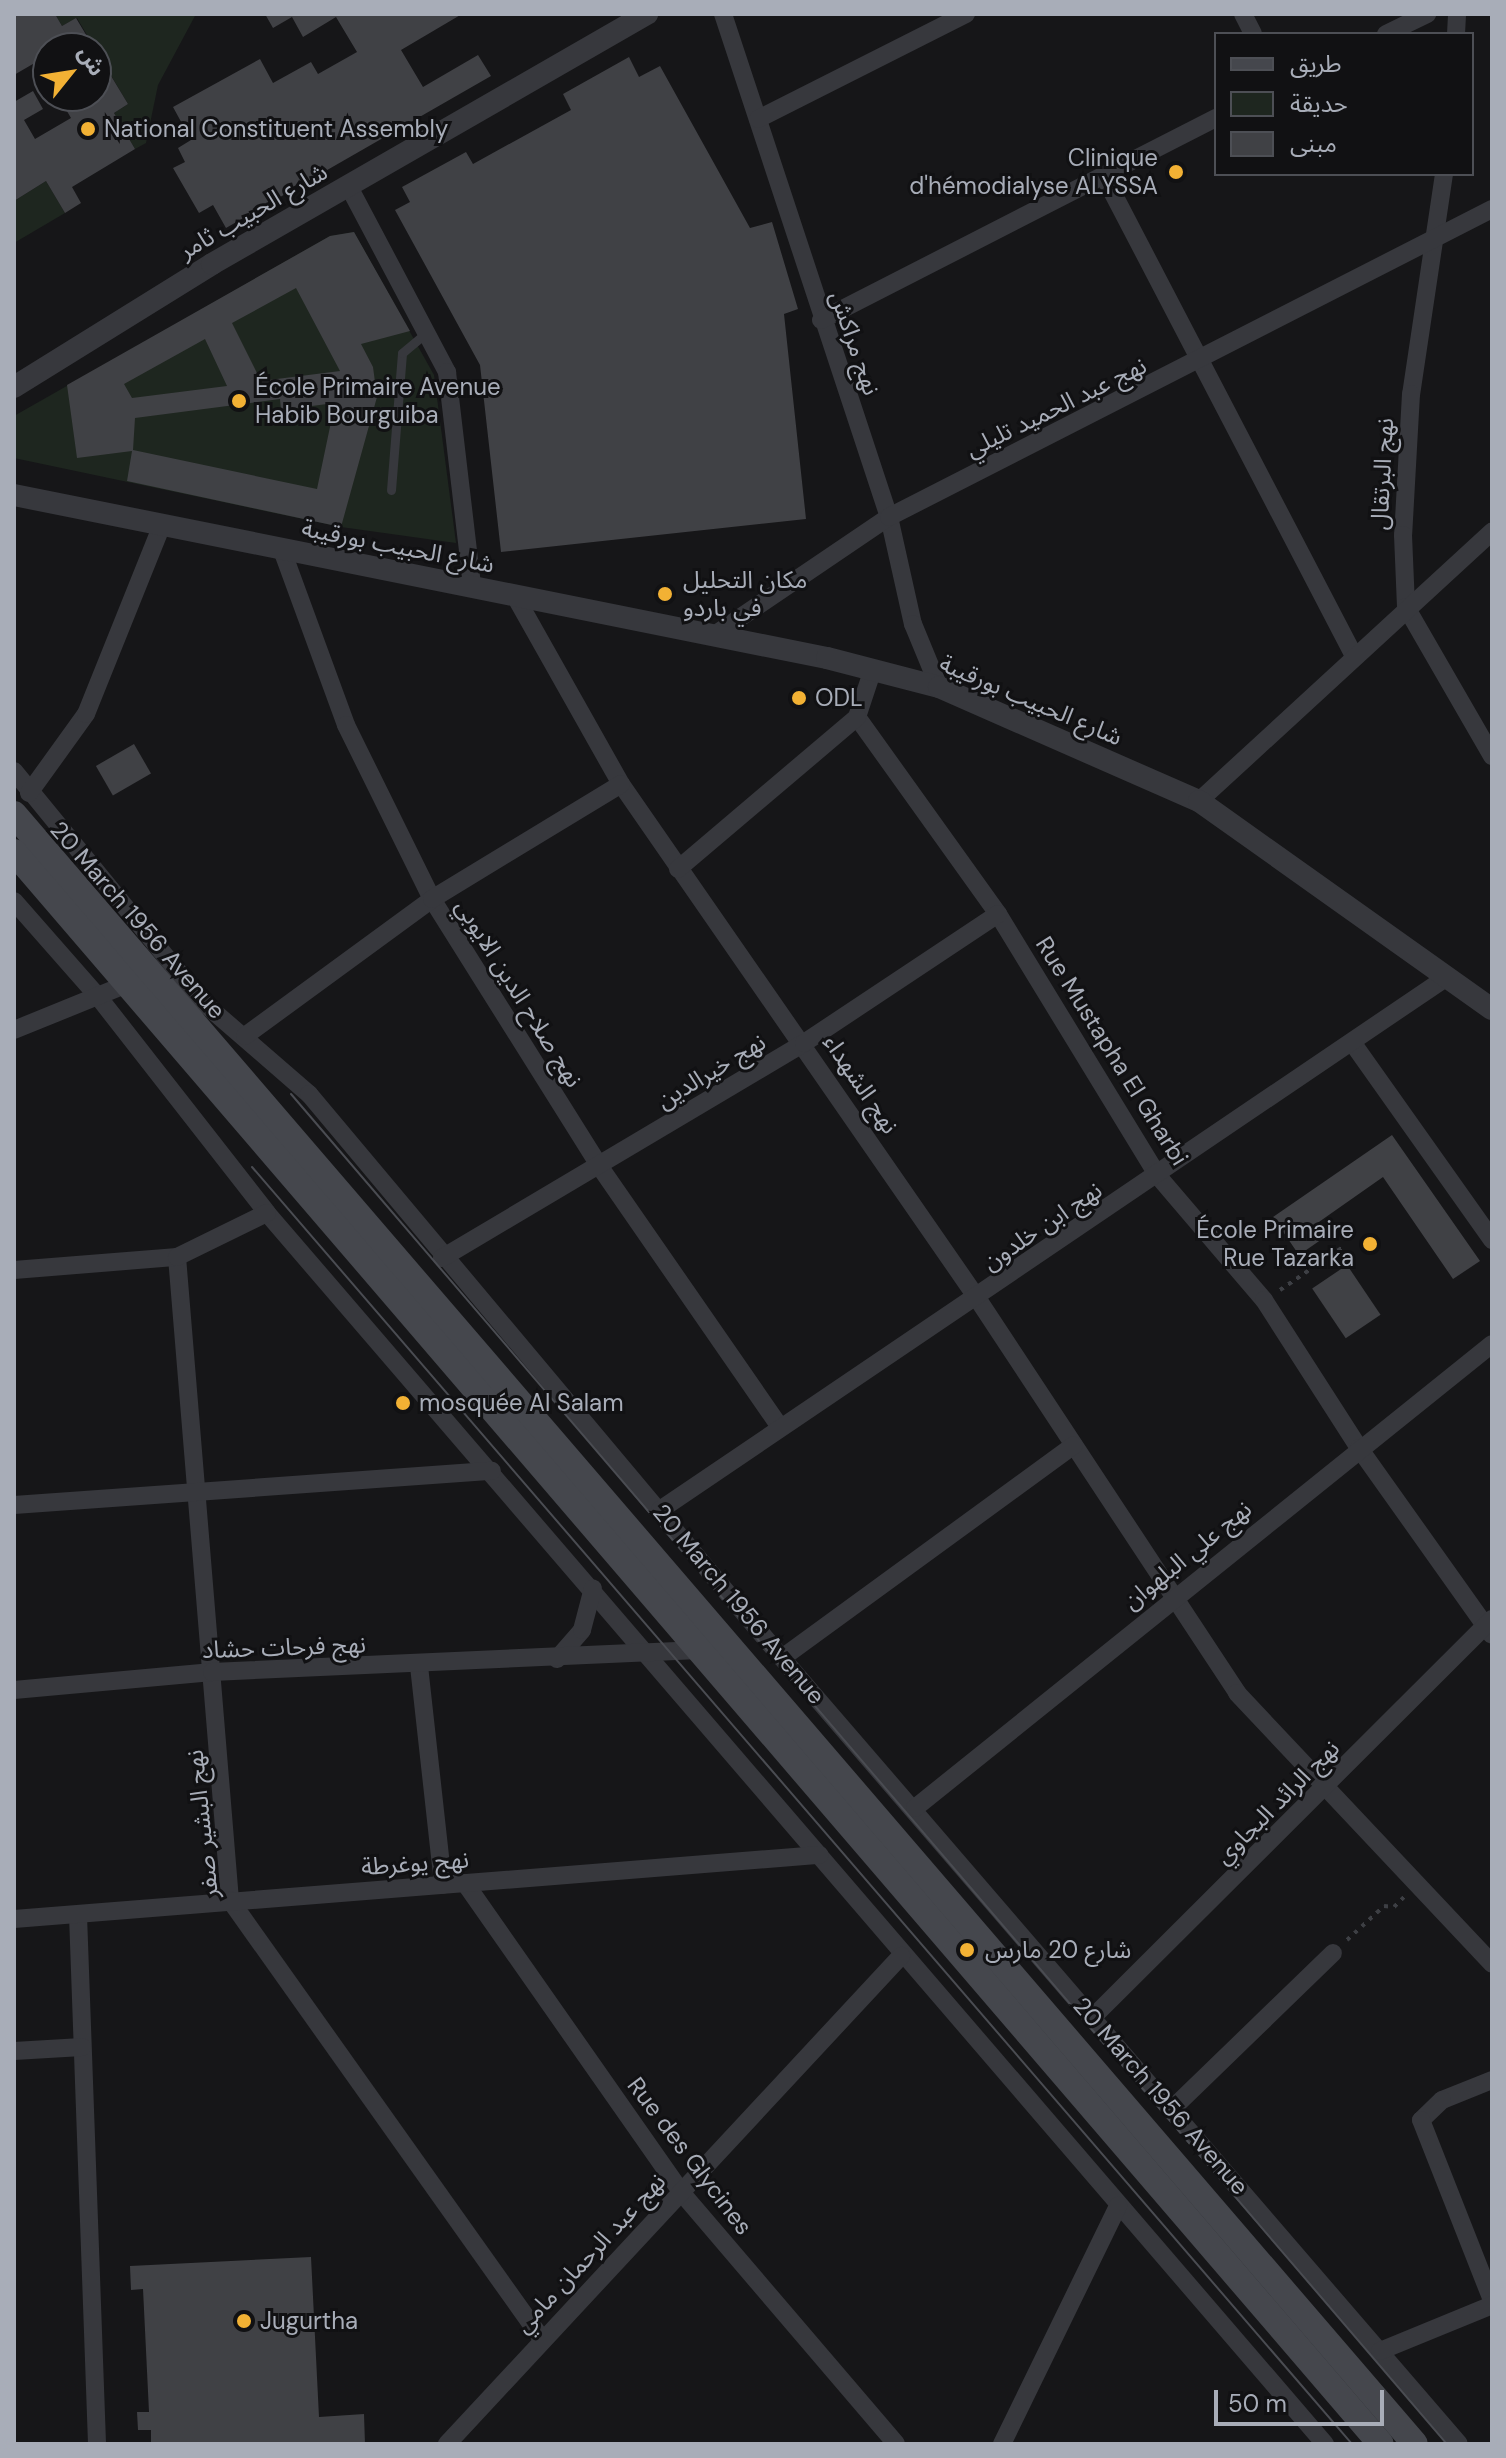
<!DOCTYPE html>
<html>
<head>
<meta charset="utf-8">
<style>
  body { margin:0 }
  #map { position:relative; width:1506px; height:2458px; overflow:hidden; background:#161618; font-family:"DM Sans","Noto Sans Arabic",sans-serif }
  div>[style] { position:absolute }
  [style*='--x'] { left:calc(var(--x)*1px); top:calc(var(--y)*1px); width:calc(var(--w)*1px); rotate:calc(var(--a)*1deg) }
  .green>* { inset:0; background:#1e261f }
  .building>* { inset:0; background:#404145; transform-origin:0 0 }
  .path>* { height:4px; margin-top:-2px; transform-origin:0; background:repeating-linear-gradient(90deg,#3d3f44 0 4px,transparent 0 10px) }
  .service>* { height:9px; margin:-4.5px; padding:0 4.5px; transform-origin:4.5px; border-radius:4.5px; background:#37383d }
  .minor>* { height:18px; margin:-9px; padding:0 9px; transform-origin:9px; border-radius:9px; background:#37383d }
  .tertiary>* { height:22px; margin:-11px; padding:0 11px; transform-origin:11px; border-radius:11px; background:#37383d }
  .secondary>* { height:26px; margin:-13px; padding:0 13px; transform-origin:13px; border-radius:13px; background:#45474d }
  .tram>* { height:2px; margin:-1px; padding:0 1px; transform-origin:1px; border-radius:1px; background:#4a4c52 }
  .dots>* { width:22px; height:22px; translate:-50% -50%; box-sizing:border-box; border:4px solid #111113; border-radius:50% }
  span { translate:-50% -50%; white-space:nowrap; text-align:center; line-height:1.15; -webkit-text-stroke:6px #111113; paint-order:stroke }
  .poi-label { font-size:24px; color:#a8adb8 }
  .left { translate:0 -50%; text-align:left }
  .right { translate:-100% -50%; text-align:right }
  .street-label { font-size:24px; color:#a8adb8 }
  .frame { position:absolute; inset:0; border:16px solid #a8adb8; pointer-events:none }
  .legend { position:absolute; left:1214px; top:32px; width:260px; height:144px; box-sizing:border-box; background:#111113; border:2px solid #4d4f55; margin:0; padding:10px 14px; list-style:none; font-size:24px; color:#a8adb8 }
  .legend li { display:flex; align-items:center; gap:16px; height:40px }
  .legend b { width:40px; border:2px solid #4d4f55 }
  .north { position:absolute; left:32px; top:32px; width:80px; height:80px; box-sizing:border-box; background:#111113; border:2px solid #4d4f55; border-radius:50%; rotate:60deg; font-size:22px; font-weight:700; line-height:32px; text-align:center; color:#a8adb8 }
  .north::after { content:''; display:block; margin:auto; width:28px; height:36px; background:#f2b134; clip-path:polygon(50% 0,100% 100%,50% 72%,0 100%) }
  .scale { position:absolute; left:1214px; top:2390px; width:170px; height:36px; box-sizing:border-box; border:4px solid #a8adb8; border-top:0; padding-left:10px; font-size:24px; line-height:28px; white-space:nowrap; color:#a8adb8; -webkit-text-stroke:6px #111113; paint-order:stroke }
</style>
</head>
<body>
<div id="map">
  <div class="green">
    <div style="clip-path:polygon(55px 14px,196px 14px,158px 85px,146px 143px,135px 149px,114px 113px,128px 104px,77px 18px,62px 26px)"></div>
    <div style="clip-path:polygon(46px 181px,65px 213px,14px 243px,14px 201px)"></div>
    <div style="clip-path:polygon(354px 232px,434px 375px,456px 543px,341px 527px,14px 458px,14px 416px,330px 236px)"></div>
  </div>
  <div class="building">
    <div style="clip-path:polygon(14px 14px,55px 14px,62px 26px,76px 18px,94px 48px,48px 48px,48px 79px,38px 61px,14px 75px)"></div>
    <div style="clip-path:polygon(265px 14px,462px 14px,401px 50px,423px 87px,478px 55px,491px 76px,226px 228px,213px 205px,199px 213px,173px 168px,185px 162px,178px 148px,191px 140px,173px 107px,260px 59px,273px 83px,311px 62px,318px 74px,357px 52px,336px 17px,303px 37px,292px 17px,273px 28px)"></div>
    <div style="clip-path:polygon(96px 51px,128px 104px,114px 113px,135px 149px,72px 187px,81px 203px,65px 213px,46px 181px,14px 201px,14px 102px,33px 91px,43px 109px,24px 120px,35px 139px,71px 118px,58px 96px,96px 96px)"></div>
    <div style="clip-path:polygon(629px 57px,639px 77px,660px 66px,750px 228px,772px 222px,798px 309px,784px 314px,806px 519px,501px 552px,480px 365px,395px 210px,410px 202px,402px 187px,466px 152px,473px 164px,571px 110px,563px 94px)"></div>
    <div style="clip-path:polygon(evenodd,354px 232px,410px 331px,361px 344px,373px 367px,377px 397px,341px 527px,127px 481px,132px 451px,77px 458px,67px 385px,330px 236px,354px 232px,296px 288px,340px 371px,261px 381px,232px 323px,296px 288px,354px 232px,205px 339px,227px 386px,132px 398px,124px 384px,205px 339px,354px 232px,280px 399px,281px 410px,335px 403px,317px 489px,133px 450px,135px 418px,280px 399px)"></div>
    <div style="left:134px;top:744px;width:34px;height:44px;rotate:60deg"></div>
    <div style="clip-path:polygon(1392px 1135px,1480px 1261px,1453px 1279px,1383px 1177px,1316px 1224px,1325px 1237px,1299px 1255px,1273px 1217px)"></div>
    <div style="left:1347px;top:1265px;width:60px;height:42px;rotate:56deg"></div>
    <div style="clip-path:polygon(311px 2257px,319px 2417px,364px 2414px,365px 2444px,151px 2444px,151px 2430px,138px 2430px,137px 2412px,149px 2412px,143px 2289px,131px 2290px,130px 2266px)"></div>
  </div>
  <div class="path">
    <div style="--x:1280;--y:1290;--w:76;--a:-34.3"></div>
    <div style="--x:1347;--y:1940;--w:50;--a:-42.6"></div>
    <div style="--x:1384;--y:1906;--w:10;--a:6"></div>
    <div style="--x:1394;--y:1907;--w:14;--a:-45"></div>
  </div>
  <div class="service">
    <div style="--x:391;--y:490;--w:137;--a:-85.4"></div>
    <div style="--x:402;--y:353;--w:31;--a:-40"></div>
  </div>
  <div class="minor">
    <div style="--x:723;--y:14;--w:530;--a:71.74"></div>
    <div style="--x:889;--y:517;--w:110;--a:77.4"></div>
    <div style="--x:913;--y:624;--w:68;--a:67.6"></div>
    <div style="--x:1243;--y:14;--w:22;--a:63"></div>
    <div style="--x:1386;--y:34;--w:46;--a:-26"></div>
    <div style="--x:1456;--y:34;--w:20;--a:-87"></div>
    <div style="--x:758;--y:119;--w:233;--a:-26.8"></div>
    <div style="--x:1444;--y:174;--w:222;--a:98.5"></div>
    <div style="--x:1411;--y:394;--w:141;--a:93.2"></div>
    <div style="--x:1403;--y:535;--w:72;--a:87.6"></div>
    <div style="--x:1406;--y:607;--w:172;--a:60"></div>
    <div style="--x:1104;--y:176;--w:539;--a:62.48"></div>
    <div style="--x:348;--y:185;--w:212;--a:62.1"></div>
    <div style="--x:447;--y:372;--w:214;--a:83.3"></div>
    <div style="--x:821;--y:320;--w:444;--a:-27.1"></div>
    <div style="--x:282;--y:550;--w:186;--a:69.9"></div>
    <div style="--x:346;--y:725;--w:194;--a:63.7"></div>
    <div style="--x:432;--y:899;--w:316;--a:57.9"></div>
    <div style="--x:600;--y:1167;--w:316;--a:55.3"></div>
    <div style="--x:515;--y:596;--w:216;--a:60.6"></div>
    <div style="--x:621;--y:784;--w:625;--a:55.29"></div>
    <div style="--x:977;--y:1298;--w:473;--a:56.6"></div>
    <div style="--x:1237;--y:1693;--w:372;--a:46.7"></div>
    <div style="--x:713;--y:636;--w:212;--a:-34.1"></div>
    <div style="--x:889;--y:517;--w:677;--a:-27.06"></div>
    <div style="--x:873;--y:669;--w:51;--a:108.4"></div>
    <div style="--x:857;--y:717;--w:242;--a:54.4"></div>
    <div style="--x:998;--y:914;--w:307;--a:58.6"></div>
    <div style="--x:1158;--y:1176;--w:163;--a:49.5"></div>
    <div style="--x:1264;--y:1300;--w:176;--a:57.3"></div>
    <div style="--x:1359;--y:1448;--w:229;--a:54.6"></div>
    <div style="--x:14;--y:771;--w:301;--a:50.7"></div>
    <div style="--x:205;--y:1004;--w:138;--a:40.9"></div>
    <div style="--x:309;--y:1094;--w:736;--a:50.02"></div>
    <div style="--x:782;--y:1658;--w:1037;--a:49.26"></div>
    <div style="--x:29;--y:793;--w:97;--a:-54.2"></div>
    <div style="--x:86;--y:714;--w:204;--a:-68.1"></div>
    <div style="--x:1199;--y:801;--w:398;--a:-42.6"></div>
    <div style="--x:678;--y:869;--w:235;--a:-40.3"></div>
    <div style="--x:14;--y:901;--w:130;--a:48.7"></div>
    <div style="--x:100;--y:999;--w:271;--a:52"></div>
    <div style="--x:267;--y:1213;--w:1623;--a:49.32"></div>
    <div style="--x:14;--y:1030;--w:133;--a:-22.1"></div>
    <div style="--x:245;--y:1036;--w:232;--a:-36.2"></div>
    <div style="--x:432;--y:899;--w:221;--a:-31.3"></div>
    <div style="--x:1354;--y:1045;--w:239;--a:54.7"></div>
    <div style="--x:177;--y:1257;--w:645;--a:85.29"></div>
    <div style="--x:230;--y:1900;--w:537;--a:54.62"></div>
    <div style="--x:442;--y:1258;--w:421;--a:-30.7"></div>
    <div style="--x:804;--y:1043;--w:233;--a:-33.6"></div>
    <div style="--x:14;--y:1270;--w:164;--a:-4.6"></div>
    <div style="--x:177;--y:1257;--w:100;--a:-26.1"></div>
    <div style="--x:14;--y:1505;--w:479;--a:-4.1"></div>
    <div style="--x:660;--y:1510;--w:951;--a:-34.11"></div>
    <div style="--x:782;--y:1658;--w:361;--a:-36.1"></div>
    <div style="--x:557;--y:1659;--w:38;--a:-49"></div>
    <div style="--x:582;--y:1630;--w:43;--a:-75.3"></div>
    <div style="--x:419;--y:1666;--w:220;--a:83.7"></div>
    <div style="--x:14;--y:1690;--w:199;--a:-5.2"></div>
    <div style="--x:212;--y:1672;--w:493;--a:-2.6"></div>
    <div style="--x:915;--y:1808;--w:740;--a:-38.8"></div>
    <div style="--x:465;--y:1883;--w:377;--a:55"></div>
    <div style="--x:681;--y:2192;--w:331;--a:49.5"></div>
    <div style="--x:78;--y:1915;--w:529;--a:87.94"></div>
    <div style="--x:14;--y:1919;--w:808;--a:-4.55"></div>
    <div style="--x:1093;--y:2017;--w:564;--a:-44.93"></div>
    <div style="--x:14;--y:2051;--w:68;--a:-3.4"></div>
    <div style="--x:1492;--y:2080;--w:54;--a:158.2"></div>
    <div style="--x:1442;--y:2100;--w:29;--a:136"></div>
    <div style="--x:1421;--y:2120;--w:193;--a:68.5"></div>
    <div style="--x:1172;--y:2109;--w:224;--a:-44.1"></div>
    <div style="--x:1380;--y:2351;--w:121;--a:-22.3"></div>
    <div style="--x:447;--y:2444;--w:667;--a:-47.07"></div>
    <div style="--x:1002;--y:2444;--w:265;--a:-64"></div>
  </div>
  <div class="tertiary">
    <div style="--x:14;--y:387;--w:233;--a:-31.8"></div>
    <div style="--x:212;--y:264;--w:502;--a:-29.89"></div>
    <div style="--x:14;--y:495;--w:829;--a:11.34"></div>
    <div style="--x:827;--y:658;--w:116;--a:14.5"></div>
    <div style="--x:939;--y:687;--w:284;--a:23.7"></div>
    <div style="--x:1199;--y:801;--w:359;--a:35.4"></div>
  </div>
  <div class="secondary">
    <div style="--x:14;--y:814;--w:2149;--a:49.32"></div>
    <div style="--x:14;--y:852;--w:2098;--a:49.35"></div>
  </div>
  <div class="tram">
    <div style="--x:291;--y:1094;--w:1777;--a:49.43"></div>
    <div style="--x:252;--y:1167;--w:1685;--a:49.26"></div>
  </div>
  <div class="dots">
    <div style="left:88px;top:129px;background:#f2b134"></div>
    <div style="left:1176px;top:172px;background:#f2b134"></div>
    <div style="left:239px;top:401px;background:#f2b134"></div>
    <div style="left:665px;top:594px;background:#f2b134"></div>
    <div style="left:799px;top:698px;background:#f2b134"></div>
    <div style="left:1370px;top:1244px;background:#f2b134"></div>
    <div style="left:403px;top:1403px;background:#f2b134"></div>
    <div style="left:967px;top:1950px;background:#f2b134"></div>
    <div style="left:244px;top:2321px;background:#f2b134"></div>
  </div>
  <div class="poi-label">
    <span class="left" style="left:104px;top:129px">National Constituent Assembly</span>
    <span class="right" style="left:1158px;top:172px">Clinique<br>d'hémodialyse ALYSSA</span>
    <span class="left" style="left:255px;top:401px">École Primaire Avenue<br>Habib Bourguiba</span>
    <span class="left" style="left:683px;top:594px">مكان التحليل<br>في باردو</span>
    <span class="left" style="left:815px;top:698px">ODL</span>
    <span class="right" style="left:1354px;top:1244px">École Primaire<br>Rue Tazarka</span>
    <span class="left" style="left:419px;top:1403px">mosquée Al Salam</span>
    <span class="left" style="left:985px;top:1950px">شارع 20 مارس</span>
    <span class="left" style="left:260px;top:2321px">Jugurtha</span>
  </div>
  <div class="street-label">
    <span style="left:253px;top:211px;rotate:-30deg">شارع الحبيب ثامر</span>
    <span style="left:855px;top:343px;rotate:71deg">نهج مراكش</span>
    <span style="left:1056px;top:407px;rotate:-26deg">نهج عبد الحميد تليلي</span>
    <span style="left:1382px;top:474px;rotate:-87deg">نهج البرتقال</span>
    <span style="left:398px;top:546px;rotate:11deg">شارع الحبيب بورقيبة</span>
    <span style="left:1031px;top:700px;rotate:23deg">شارع الحبيب بورقيبة</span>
    <span style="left:138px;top:920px;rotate:49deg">20 March 1956 Avenue</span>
    <span style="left:519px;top:993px;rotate:58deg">نهج صلاح الدين الايوبي</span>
    <span style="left:1112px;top:1051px;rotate:58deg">Rue Mustapha El Gharbi</span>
    <span style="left:711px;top:1071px;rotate:-31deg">نهج خيرالدين</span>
    <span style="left:861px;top:1084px;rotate:56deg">نهج الشهداء</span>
    <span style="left:1042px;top:1226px;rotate:-34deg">نهج ابن خلدون</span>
    <span style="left:1187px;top:1555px;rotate:-39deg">نهج علي البلهوان</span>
    <span style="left:739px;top:1604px;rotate:50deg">20 March 1956 Avenue</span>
    <span style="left:284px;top:1647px;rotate:-2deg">نهج فرحات حشاد</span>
    <span style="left:1277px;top:1802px;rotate:-45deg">نهج الرائد البجاوي</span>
    <span style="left:202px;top:1824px;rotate:-96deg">نهج البشير صفر</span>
    <span style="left:415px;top:1863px;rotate:-4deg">نهج يوغرطة</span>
    <span style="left:1161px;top:2096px;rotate:49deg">20 March 1956 Avenue</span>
    <span style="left:690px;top:2156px;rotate:53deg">Rue des Glycines</span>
    <span style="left:590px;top:2253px;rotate:-47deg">نهج عبد الرحمان مامي</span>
  </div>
  <div class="frame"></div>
  <ul class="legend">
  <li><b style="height:10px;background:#45474d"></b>طريق</li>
  <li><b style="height:22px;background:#1e261f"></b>حديقة</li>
  <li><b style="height:22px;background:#404145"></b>مبنى</li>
  </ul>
  <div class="north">ش</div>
  <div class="scale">50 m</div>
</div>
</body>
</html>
